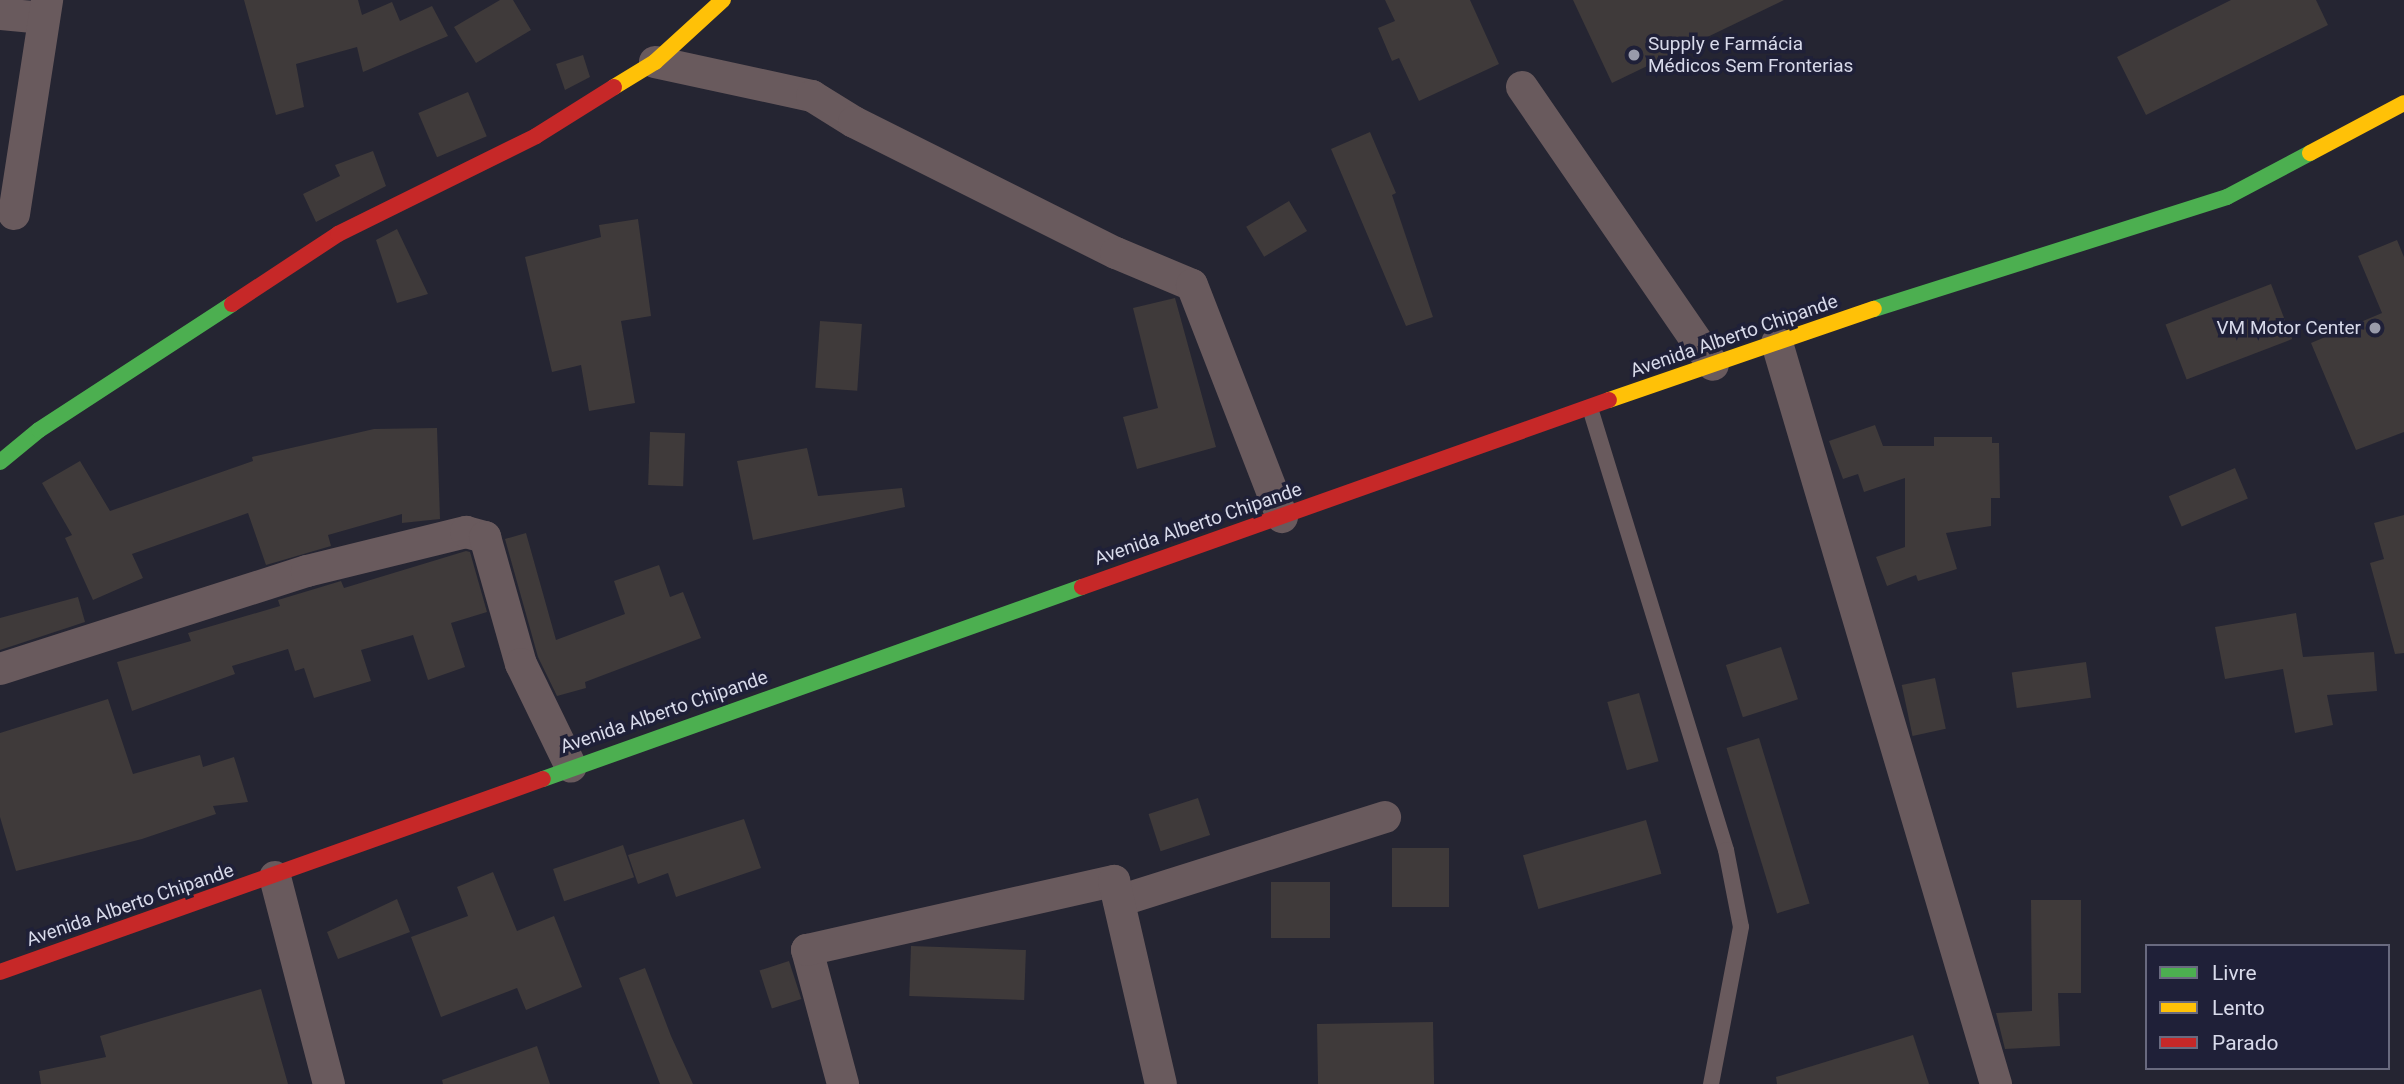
<!DOCTYPE html>
<html>
<head>
<meta charset="utf-8">
<style>
  body { margin:0 }
  #map { position:relative; width:2404px; height:1084px; overflow:hidden; background:#252532; font-family:Roboto,sans-serif }
  div>[style] { position:absolute }
  [style*='--x'] { left:calc(var(--x)*1px); top:calc(var(--y)*1px); width:calc(var(--w)*1px); rotate:calc(var(--a)*1deg) }
  .building>* { inset:0; background:#3f3a3a; transform-origin:0 0 }
  .lane>* { height:16px; margin:-8px; padding:0 8px; transform-origin:8px; border-radius:8px; background:#695a5d }
  .street>* { height:32px; margin:-16px; padding:0 16px; transform-origin:16px; border-radius:16px; background:#695a5d }
  .fast>* { height:16px; margin:-8px; padding:0 8px; transform-origin:8px; border-radius:8px; background:#4caf50 }
  .slow>* { height:16px; margin:-8px; padding:0 8px; transform-origin:8px; border-radius:8px; background:#ffc107 }
  .jam>* { height:16px; margin:-8px; padding:0 8px; transform-origin:8px; border-radius:8px; background:#c62828 }
  .dots>* { width:19px; height:19px; translate:-50% -50%; box-sizing:border-box; border:4px solid #1f2038; border-radius:50% }
  span { translate:-50% -50%; white-space:nowrap; text-align:center; line-height:1.15; -webkit-text-stroke:7px #1f2038; paint-order:stroke }
  .poi-label { font-size:19px; color:#d8daea }
  .left { translate:0 -50%; text-align:left }
  .right { translate:-100% -50%; text-align:right }
  .street-label { font-size:19px; color:#d8daea }
  .legend { position:absolute; left:2145px; top:944px; width:245px; height:126px; box-sizing:border-box; background:#1f2038; border:2px solid #696a7f; margin:0; padding:9px 12px; list-style:none; font-size:21px; color:#d8daea }
  .legend li { display:flex; align-items:center; gap:14px; height:35px }
  .legend b { width:35px; border:2px solid #696a7f }
</style>
</head>
<body>
<div id="map">
  <div class="building">
    <div style="clip-path:polygon(244px 0,358px 0,362px 15px,392px 2px,400px 21px,432px 6px,448px 36px,363px 72px,357px 47px,296px 64px,304px 107px,276px 115px)"></div>
    <div style="clip-path:polygon(500px 0,513px 0,531px 30px,476px 63px,454px 27px)"></div>
    <div style="clip-path:polygon(1385px 0,1470px 0,1499px 64px,1419px 101px,1399px 58px,1392px 61px,1378px 28px,1395px 21px)"></div>
    <div style="clip-path:polygon(1573px 0,1784px 0,1612px 83px)"></div>
    <div style="clip-path:polygon(2231px 0,2316px 0,2328px 25px,2146px 115px,2117px 57px)"></div>
    <div style="clip-path:polygon(583px 55px,590px 77px,565px 90px,556px 64px)"></div>
    <div style="left:468px;top:92px;width:48px;height:54px;rotate:67deg"></div>
    <div style="clip-path:polygon(1370px 132px,1396px 193px,1392px 195px,1433px 317px,1406px 326px,1331px 149px)"></div>
    <div style="clip-path:polygon(373px 151px,386px 186px,316px 222px,303px 194px,340px 176px,335px 165px)"></div>
    <div style="left:1289px;top:201px;width:35px;height:50px;rotate:59deg"></div>
    <div style="clip-path:polygon(638px 219px,651px 316px,621px 321px,635px 403px,589px 411px,581px 365px,552px 372px,525px 257px,601px 237px,599px 225px)"></div>
    <div style="clip-path:polygon(397px 229px,428px 294px,397px 303px,376px 240px)"></div>
    <div style="clip-path:polygon(2397px 240px,2404px 257px,2404px 432px,2356px 450px,2311px 343px,2382px 313px,2358px 256px)"></div>
    <div style="left:2271px;top:284px;width:59px;height:113px;rotate:69deg"></div>
    <div style="clip-path:polygon(1175px 298px,1216px 447px,1137px 469px,1123px 417px,1158px 408px,1133px 308px)"></div>
    <div style="left:820px;top:321px;width:42px;height:67px;rotate:4deg"></div>
    <div style="clip-path:polygon(1875px 425px,1883px 446px,1934px 446px,1934px 437px,1992px 437px,1992px 443px,1999px 443px,2000px 498px,1991px 498px,1991px 526px,1946px 533px,1957px 569px,1918px 581px,1916px 575px,1887px 586px,1876px 557px,1905px 547px,1905px 478px,1864px 492px,1858px 474px,1843px 479px,1829px 441px)"></div>
    <div style="clip-path:polygon(437px 428px,440px 519px,402px 523px,402px 514px,328px 535px,331px 546px,266px 565px,248px 513px,132px 554px,143px 578px,93px 600px,65px 538px,72px 535px,42px 483px,80px 461px,110px 511px,253px 461px,252px 457px,374px 429px)"></div>
    <div style="left:650px;top:432px;width:35px;height:53px;rotate:2deg"></div>
    <div style="clip-path:polygon(807px 448px,818px 496px,902px 488px,905px 507px,753px 540px,737px 461px)"></div>
    <div style="left:2235px;top:468px;width:33px;height:72px;rotate:67deg"></div>
    <div style="clip-path:polygon(2404px 515px,2404px 653px,2395px 654px,2370px 563px,2384px 559px,2374px 523px)"></div>
    <div style="clip-path:polygon(526px 533px,556px 640px,625px 614px,614px 581px,659px 565px,670px 597px,683px 592px,701px 638px,585px 682px,586px 688px,557px 696px,538px 657px,505px 539px)"></div>
    <div style="clip-path:polygon(466px 551px,470px 552px,487px 612px,451px 623px,465px 667px,428px 680px,413px 635px,361px 650px,371px 681px,314px 698px,304px 668px,295px 671px,288px 649px,232px 666px,235px 674px,132px 711px,117px 662px,191px 641px,188px 633px,280px 606px,278px 600px,341px 581px,344px 588px)"></div>
    <div style="clip-path:polygon(78px 597px,85px 622px,0 650px,0 618px)"></div>
    <div style="clip-path:polygon(2296px 613px,2303px 657px,2374px 652px,2377px 691px,2327px 695px,2333px 725px,2295px 733px,2283px 669px,2225px 679px,2215px 627px)"></div>
    <div style="left:1781px;top:647px;width:55px;height:58px;rotate:72deg"></div>
    <div style="left:2086px;top:662px;width:36px;height:75px;rotate:82deg"></div>
    <div style="left:1935px;top:678px;width:52px;height:34px;rotate:78deg"></div>
    <div style="left:1639px;top:693px;width:71px;height:33px;rotate:74deg"></div>
    <div style="clip-path:polygon(108px 699px,133px 774px,200px 755px,203px 767px,234px 757px,248px 802px,213px 806px,216px 814px,142px 839px,16px 871px,0 817px,0 733px)"></div>
    <div style="left:1759px;top:738px;width:173px;height:34px;rotate:73deg"></div>
    <div style="left:1198px;top:798px;width:39px;height:52px;rotate:72deg"></div>
    <div style="clip-path:polygon(744px 819px,761px 868px,676px 897px,668px 873px,638px 884px,628px 855px)"></div>
    <div style="left:1646px;top:820px;width:56px;height:128px;rotate:74deg"></div>
    <div style="left:623px;top:845px;width:34px;height:74px;rotate:71deg"></div>
    <div style="left:1449px;top:848px;width:59px;height:57px;rotate:90deg"></div>
    <div style="clip-path:polygon(493px 872px,517px 931px,554px 916px,582px 987px,526px 1010px,517px 988px,441px 1017px,411px 937px,468px 916px,457px 887px)"></div>
    <div style="left:1271px;top:882px;width:59px;height:56px"></div>
    <div style="clip-path:polygon(397px 899px,410px 932px,338px 959px,327px 932px)"></div>
    <div style="clip-path:polygon(2031px 900px,2081px 900px,2081px 993px,2058px 993px,2060px 1046px,2005px 1049px,1996px 1013px,2032px 1011px)"></div>
    <div style="left:911px;top:946px;width:115px;height:50px;rotate:2deg"></div>
    <div style="left:789px;top:961px;width:40px;height:31px;rotate:72deg"></div>
    <div style="clip-path:polygon(645px 968px,671px 1036px,693px 1084px,660px 1084px,619px 978px)"></div>
    <div style="clip-path:polygon(261px 989px,288px 1084px,41px 1084px,39px 1071px,106px 1057px,100px 1036px)"></div>
    <div style="left:1433px;top:1022px;width:62px;height:116px;rotate:89deg"></div>
    <div style="clip-path:polygon(1913px 1035px,1929px 1084px,1777px 1084px,1776px 1077px)"></div>
    <div style="clip-path:polygon(537px 1046px,550px 1084px,443px 1084px,442px 1080px)"></div>
  </div>
  <div class="lane">
    <div style="--x:1590;--y:408;--w:462;--a:72.9"></div>
    <div style="--x:1726;--y:850;--w:78;--a:79"></div>
    <div style="--x:1741;--y:927;--w:160;--a:100.8"></div>
  </div>
  <div class="street">
    <div style="--x:0;--y:14;--w:44;--a:5.2"></div>
    <div style="--x:655;--y:62;--w:161;--a:12.2"></div>
    <div style="--x:812;--y:96;--w:49;--a:31.8"></div>
    <div style="--x:854;--y:122;--w:293;--a:26.6"></div>
    <div style="--x:1116;--y:253;--w:82;--a:22.8"></div>
    <div style="--x:1192;--y:285;--w:249;--a:68.8"></div>
    <div style="--x:1522;--y:87;--w:337;--a:55.5"></div>
    <div style="--x:14;--y:214;--w:217;--a:-81.2"></div>
    <div style="--x:1777;--y:343;--w:773;--a:73.54"></div>
    <div style="--x:0;--y:669;--w:322;--a:-17.7"></div>
    <div style="--x:307;--y:571;--w:164;--a:-13.8"></div>
    <div style="--x:466;--y:532;--w:20;--a:15"></div>
    <div style="--x:485;--y:537;--w:132;--a:74.2"></div>
    <div style="--x:521;--y:664;--w:114;--a:64.1"></div>
    <div style="--x:275;--y:877;--w:214;--a:75.4"></div>
    <div style="--x:1119;--y:901;--w:279;--a:-17.5"></div>
    <div style="--x:843;--y:1084;--w:139;--a:-105"></div>
    <div style="--x:807;--y:950;--w:315;--a:-12.7"></div>
    <div style="--x:1114;--y:881;--w:208;--a:77"></div>
  </div>
  <div class="fast">
    <div style="--x:1874;--y:309;--w:370;--a:-17.6"></div>
    <div style="--x:2227;--y:197;--w:94;--a:-27.9"></div>
    <div style="--x:0;--y:462;--w:50;--a:-39.4"></div>
    <div style="--x:39;--y:430;--w:230;--a:-33.1"></div>
    <div style="--x:543;--y:779;--w:572;--a:-19.61"></div>
  </div>
  <div class="slow">
    <div style="--x:614;--y:87;--w:48;--a:-31.4"></div>
    <div style="--x:655;--y:62;--w:92;--a:-42.4"></div>
    <div style="--x:2310;--y:153;--w:106;--a:-28"></div>
    <div style="--x:1609;--y:400;--w:280;--a:-19"></div>
  </div>
  <div class="jam">
    <div style="--x:232;--y:304;--w:127;--a:-33.4"></div>
    <div style="--x:338;--y:234;--w:221;--a:-26.3"></div>
    <div style="--x:536;--y:136;--w:92;--a:-32.1"></div>
    <div style="--x:1082;--y:587;--w:559;--a:-19.54"></div>
    <div style="--x:0;--y:972;--w:576;--a:-19.57"></div>
  </div>
  <div class="dots">
    <div style="left:1634px;top:55px;background:#999baa"></div>
    <div style="left:2375px;top:328px;background:#999baa"></div>
  </div>
  <div class="poi-label">
    <span class="left" style="left:1648px;top:55px">Supply e Farmácia<br>Médicos Sem Fronterias</span>
    <span class="right" style="left:2361px;top:328px">VM Motor Center</span>
  </div>
  <div class="street-label">
    <span style="left:1734px;top:336px;rotate:-19deg">Avenida Alberto Chipande</span>
    <span style="left:1198px;top:524px;rotate:-19deg">Avenida Alberto Chipande</span>
    <span style="left:664px;top:712px;rotate:-19deg">Avenida Alberto Chipande</span>
    <span style="left:130px;top:905px;rotate:-19deg">Avenida Alberto Chipande</span>
  </div>
  <ul class="legend">
  <li><b style="height:9px;background:#4caf50"></b>Livre</li>
  <li><b style="height:9px;background:#ffc107"></b>Lento</li>
  <li><b style="height:9px;background:#c62828"></b>Parado</li>
  </ul>
</div>
</body>
</html>
